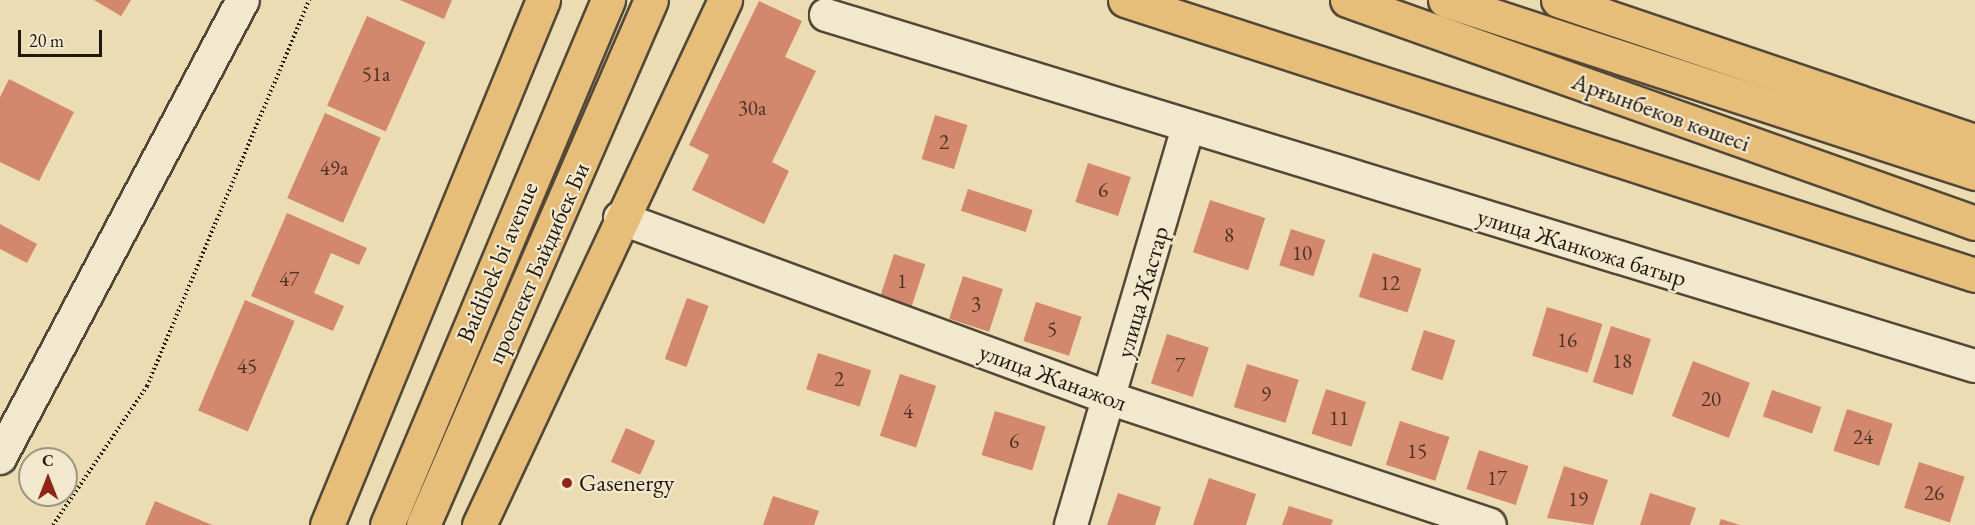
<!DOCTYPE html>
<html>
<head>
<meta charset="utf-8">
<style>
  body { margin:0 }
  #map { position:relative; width:1975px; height:525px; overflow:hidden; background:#ebdcb3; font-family:"EB Garamond",serif }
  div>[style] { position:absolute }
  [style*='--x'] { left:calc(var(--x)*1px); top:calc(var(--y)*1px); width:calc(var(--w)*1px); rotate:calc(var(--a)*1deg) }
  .building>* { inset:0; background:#d3886d; transform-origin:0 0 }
  .path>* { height:4px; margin-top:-2px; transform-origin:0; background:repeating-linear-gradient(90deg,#20170f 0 1.5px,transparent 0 4.5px) }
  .roads { filter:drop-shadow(2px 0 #534838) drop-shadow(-2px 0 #534838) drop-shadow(0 2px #534838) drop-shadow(0 -2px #534838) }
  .minor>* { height:32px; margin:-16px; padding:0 16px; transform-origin:16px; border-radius:16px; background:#f2e8ce }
  .major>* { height:33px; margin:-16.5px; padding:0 16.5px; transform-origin:16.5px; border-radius:16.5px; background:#e6be7a }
  .dots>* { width:16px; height:16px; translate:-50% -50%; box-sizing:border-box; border:3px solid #f2e8ce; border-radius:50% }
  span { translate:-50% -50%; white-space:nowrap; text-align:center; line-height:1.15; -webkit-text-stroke:4.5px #f2e8ce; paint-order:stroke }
  .number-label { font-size:21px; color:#4d3326 }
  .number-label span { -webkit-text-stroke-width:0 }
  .street-label { font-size:24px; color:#20170f }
  .poi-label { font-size:24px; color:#20170f }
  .left { translate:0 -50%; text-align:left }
  .north { position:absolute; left:18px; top:447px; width:60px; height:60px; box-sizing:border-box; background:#f2e8ce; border:2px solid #9e9482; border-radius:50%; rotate:0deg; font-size:16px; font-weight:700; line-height:24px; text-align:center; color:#20170f }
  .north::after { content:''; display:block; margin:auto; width:21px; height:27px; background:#8f2418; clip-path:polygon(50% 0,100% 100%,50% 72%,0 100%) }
  .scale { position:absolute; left:18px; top:30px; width:84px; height:27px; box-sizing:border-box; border:3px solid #20170f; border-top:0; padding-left:8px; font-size:18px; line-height:21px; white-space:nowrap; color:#20170f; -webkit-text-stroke:4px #f2e8ce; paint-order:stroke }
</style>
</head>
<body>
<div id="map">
  <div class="building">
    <div style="clip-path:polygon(94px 0,131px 0,121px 16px)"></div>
    <div style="clip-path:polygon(400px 0,452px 0,444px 19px)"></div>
    <div style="clip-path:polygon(759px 1px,802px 21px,785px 57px,816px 71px,772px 162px,789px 171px,764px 224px,692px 190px,709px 155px,689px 145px)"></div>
    <div style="left:367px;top:16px;width:64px;height:98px;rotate:24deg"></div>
    <div style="clip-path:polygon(9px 79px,74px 112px,39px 181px,0 162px,0 97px)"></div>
    <div style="left:325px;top:113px;width:61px;height:93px;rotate:24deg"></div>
    <div style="left:935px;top:115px;width:34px;height:46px;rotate:17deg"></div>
    <div style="left:1088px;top:163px;width:45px;height:41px;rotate:18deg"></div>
    <div style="left:968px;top:189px;width:68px;height:23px;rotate:18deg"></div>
    <div style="left:1210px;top:200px;width:58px;height:55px;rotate:18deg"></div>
    <div style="clip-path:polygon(287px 213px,367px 248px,359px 265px,331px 253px,314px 293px,344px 306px,333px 331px,251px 296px)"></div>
    <div style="clip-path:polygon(0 224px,37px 244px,27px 263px,0 249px)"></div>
    <div style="left:1291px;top:229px;width:36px;height:38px;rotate:18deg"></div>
    <div style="left:1373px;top:253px;width:51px;height:46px;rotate:18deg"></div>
    <div style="left:894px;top:254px;width:33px;height:46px;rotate:18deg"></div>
    <div style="left:963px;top:276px;width:42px;height:45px;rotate:18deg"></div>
    <div style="left:687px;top:298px;width:23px;height:65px;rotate:20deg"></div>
    <div style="left:245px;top:300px;width:54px;height:120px;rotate:23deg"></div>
    <div style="left:1036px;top:302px;width:48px;height:41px;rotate:18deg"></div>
    <div style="left:1547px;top:307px;width:58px;height:51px;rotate:17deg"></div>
    <div style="left:1611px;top:326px;width:42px;height:59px;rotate:18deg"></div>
    <div style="left:1424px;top:330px;width:33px;height:42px;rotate:18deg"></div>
    <div style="left:1167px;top:334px;width:44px;height:52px;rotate:18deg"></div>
    <div style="left:818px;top:353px;width:56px;height:38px;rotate:18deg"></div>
    <div style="left:1693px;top:361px;width:61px;height:59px;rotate:21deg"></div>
    <div style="left:1247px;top:364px;width:54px;height:45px;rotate:17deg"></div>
    <div style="left:900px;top:374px;width:38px;height:65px;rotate:18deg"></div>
    <div style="left:1326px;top:389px;width:42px;height:47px;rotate:18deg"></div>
    <div style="left:1772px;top:390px;width:52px;height:28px;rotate:19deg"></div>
    <div style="left:1847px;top:409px;width:48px;height:44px;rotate:18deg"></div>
    <div style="left:995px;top:411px;width:53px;height:46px;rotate:17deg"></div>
    <div style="left:1400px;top:421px;width:52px;height:46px;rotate:18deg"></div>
    <div style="left:626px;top:428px;width:32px;height:37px;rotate:24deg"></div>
    <div style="left:1479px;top:450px;width:52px;height:41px;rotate:18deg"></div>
    <div style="left:1919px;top:462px;width:48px;height:48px;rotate:18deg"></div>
    <div style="clip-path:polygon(1564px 466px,1608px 480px,1593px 525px,1547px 518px)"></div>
    <div style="clip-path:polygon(1209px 478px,1256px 494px,1246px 525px,1193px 525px)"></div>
    <div style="clip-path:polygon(1118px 493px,1161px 507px,1155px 525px,1107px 525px)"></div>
    <div style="clip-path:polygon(1650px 493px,1696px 508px,1690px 525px,1640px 525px)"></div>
    <div style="clip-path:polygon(773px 496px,819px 511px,814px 525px,763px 525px)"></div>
    <div style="clip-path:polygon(155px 501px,212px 525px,145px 525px)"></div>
    <div style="clip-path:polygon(1289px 506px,1333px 520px,1331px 525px,1282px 525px)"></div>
    <div style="clip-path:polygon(1721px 519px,1740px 525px,1719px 525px)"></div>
  </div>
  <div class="path">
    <div style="--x:53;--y:525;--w:168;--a:-55.9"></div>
    <div style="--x:147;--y:386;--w:419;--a:-67.2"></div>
  </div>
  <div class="roads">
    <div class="minor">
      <div style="--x:826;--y:15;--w:1201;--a:16.99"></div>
      <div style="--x:620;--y:218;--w:524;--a:20.2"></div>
      <div style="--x:1112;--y:399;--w:398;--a:18.4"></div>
      <div style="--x:0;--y:458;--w:518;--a:-62.05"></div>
      <div style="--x:1071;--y:525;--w:415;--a:-73.6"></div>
    </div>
    <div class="major">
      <div style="--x:1125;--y:0;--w:893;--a:17.93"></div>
      <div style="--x:1347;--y:0;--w:666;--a:19.55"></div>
      <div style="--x:1445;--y:0;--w:558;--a:18.08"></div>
      <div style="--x:1558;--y:0;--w:440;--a:18.7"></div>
      <div style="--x:327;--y:525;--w:568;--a:-67.64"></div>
      <div style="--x:387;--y:525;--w:570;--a:-67.17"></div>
      <div style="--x:423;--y:525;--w:572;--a:-66.53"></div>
      <div style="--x:479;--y:525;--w:580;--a:-64.89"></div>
    </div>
  </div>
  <div class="dots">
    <div style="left:567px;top:483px;background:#8f2418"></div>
  </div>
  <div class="number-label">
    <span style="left:376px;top:74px">51а</span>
    <span style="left:752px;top:108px">30а</span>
    <span style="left:944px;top:142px">2</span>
    <span style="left:334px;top:168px">49а</span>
    <span style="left:1103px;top:190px">6</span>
    <span style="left:1229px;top:235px">8</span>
    <span style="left:1302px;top:253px">10</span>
    <span style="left:289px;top:279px">47</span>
    <span style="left:902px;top:281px">1</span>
    <span style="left:1390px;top:283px">12</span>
    <span style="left:976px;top:304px">3</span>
    <span style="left:1052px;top:329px">5</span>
    <span style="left:1567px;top:340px">16</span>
    <span style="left:1622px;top:361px">18</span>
    <span style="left:1180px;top:365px">7</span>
    <span style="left:247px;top:366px">45</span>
    <span style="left:839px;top:379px">2</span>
    <span style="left:1266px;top:394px">9</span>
    <span style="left:1711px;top:399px">20</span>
    <span style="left:908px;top:411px">4</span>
    <span style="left:1339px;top:418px">11</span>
    <span style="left:1863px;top:437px">24</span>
    <span style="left:1014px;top:441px">6</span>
    <span style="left:1417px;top:451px">15</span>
    <span style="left:1497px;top:478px">17</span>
    <span style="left:1934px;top:493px">26</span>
    <span style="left:1578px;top:499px">19</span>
  </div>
  <div class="street-label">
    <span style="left:1661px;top:112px;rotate:20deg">Арғынбеков көшесі</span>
    <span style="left:1582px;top:247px;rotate:17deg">улица Жанкожа батыр</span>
    <span style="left:497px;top:262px;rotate:-67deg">Baidibek bi avenue</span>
    <span style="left:538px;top:263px;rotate:-66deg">проспект Байдибек Би</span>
    <span style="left:1142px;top:292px;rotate:-74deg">улица Жастар</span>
    <span style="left:1053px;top:377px;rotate:20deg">улица Жанажол</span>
  </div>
  <div class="poi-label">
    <span class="left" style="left:579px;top:483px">Gasenergy</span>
  </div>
  <div class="north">С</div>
  <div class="scale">20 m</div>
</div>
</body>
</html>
